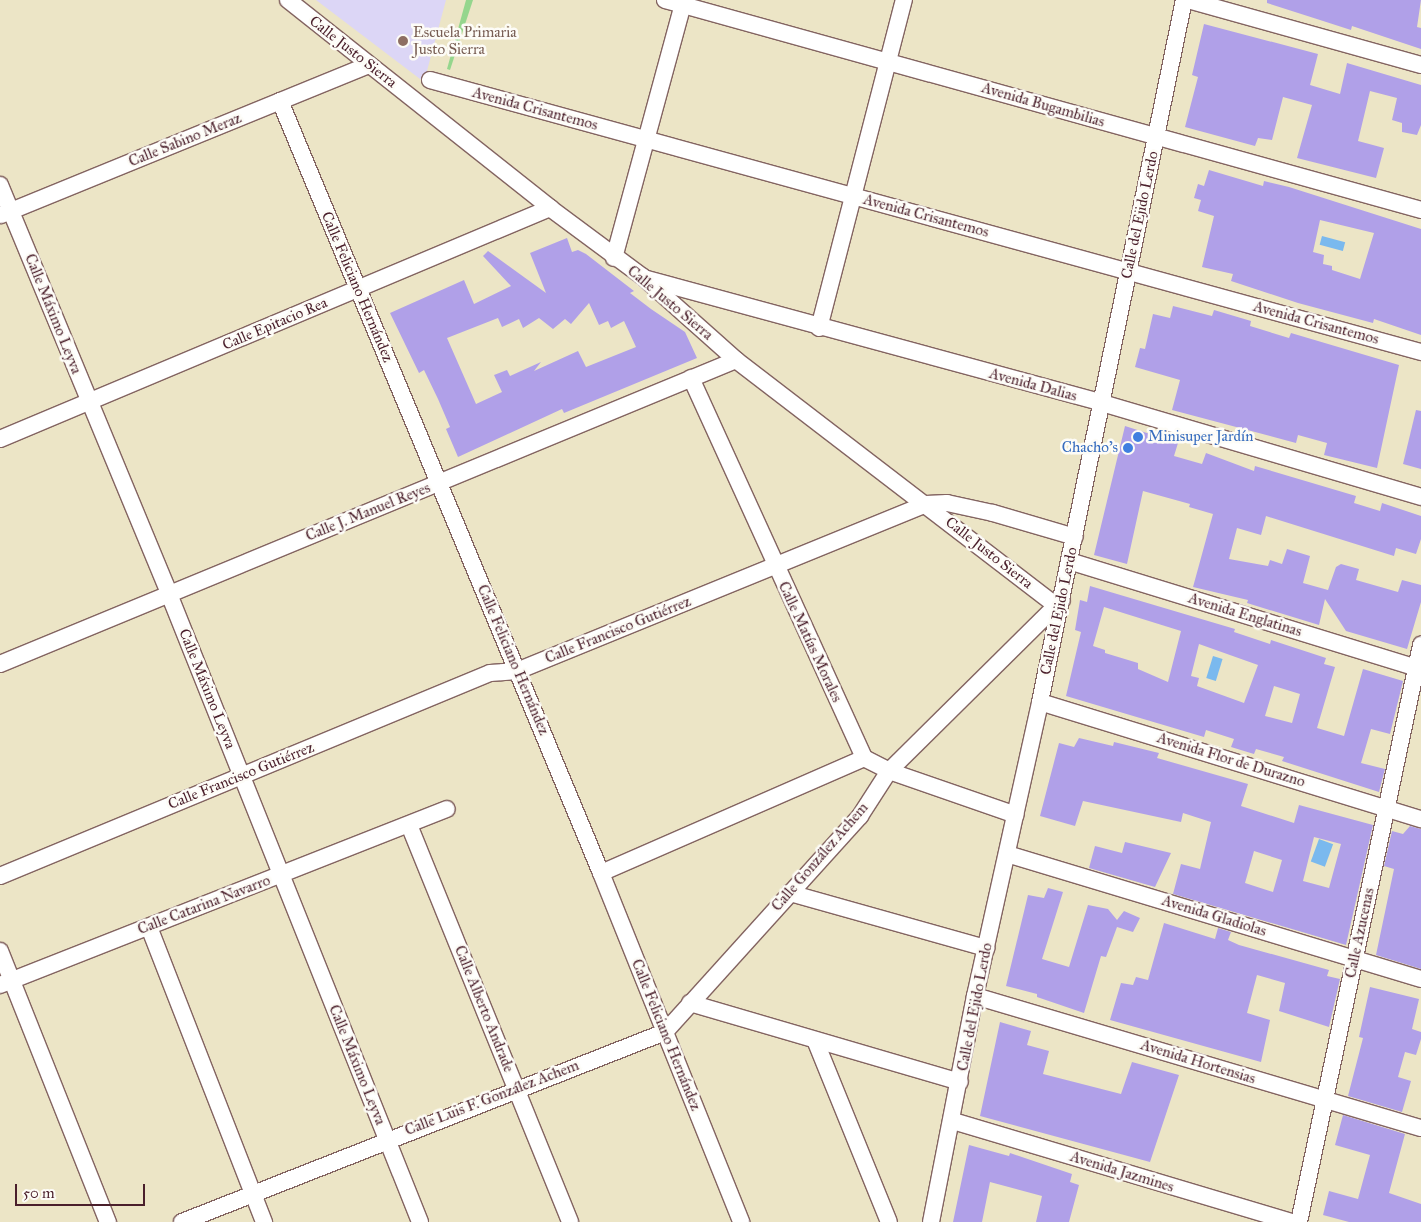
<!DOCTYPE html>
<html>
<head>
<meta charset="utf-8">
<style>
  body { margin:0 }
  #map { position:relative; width:1421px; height:1222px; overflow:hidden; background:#ece5c6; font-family:"IM FELL Great Primer",serif }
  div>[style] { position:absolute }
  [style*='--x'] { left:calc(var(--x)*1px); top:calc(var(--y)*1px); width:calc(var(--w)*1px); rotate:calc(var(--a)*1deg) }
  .built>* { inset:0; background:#dcd6f6 }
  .green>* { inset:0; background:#95d68d }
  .water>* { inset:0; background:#7ab9ee; transform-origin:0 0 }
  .building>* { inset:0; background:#b0a0e8 }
  .roads { filter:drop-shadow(1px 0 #836461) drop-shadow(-1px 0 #836461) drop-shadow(0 1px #836461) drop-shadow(0 -1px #836461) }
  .street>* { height:16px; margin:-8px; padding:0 8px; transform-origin:8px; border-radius:8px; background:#fff }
  .dots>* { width:14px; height:14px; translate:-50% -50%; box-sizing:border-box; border:2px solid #fdfcf7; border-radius:50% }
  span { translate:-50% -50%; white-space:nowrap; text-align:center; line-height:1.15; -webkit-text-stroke:5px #fdfcf7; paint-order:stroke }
  .education-label { font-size:15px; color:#785e54 }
  .left { translate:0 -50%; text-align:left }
  .street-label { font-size:15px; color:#4a1f2b }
  .shop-label { font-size:15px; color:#366cbe }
  .right { translate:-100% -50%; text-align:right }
  .scale { position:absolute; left:15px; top:1184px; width:130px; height:22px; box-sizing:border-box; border:2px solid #4a1f2b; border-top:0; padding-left:6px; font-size:15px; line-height:18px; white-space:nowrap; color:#4a1f2b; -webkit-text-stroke:4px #fdfcf7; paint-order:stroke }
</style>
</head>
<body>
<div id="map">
  <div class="built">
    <div style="clip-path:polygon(316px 0,446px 0,424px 82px)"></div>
  </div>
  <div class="green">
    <div style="clip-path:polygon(466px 0,473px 0,450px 70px,447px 69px)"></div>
  </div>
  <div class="water">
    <div style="left:1322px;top:236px;width:24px;height:9px;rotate:15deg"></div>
    <div style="left:1213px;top:656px;width:10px;height:23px;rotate:17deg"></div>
    <div style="left:1319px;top:839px;width:15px;height:24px;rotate:20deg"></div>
  </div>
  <div class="building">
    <div style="clip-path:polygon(1267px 0,1421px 0,1417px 27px,1421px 28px,1421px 49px,1352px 26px,1351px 30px,1320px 20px,1267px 3px)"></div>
    <div style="clip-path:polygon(1204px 24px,1318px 54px,1310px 85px,1340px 94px,1347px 63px,1421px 85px,1421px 125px,1417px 135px,1402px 132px,1402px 123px,1392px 120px,1397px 98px,1370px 91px,1358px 141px,1384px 148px,1376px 178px,1297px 158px,1312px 105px,1283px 97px,1272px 140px,1258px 138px,1255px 146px,1185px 127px,1198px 77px,1192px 75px)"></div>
    <div style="clip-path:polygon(evenodd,1209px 170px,1263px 186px,1264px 181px,1289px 187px,1421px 229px,1421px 335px,1374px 319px,1373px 323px,1298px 303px,1231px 281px,1233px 274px,1202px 267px,1214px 216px,1198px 211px,1201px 200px,1194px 198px,1198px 184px,1204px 186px,1209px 170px,1320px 220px,1374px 233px,1360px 279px,1332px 270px,1332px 266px,1323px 264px,1324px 255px,1313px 252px,1320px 220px)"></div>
    <div style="clip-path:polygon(evenodd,567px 238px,572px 252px,578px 250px,586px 254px,634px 291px,630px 293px,651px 309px,685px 332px,697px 358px,564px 413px,562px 409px,458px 457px,446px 429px,450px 427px,438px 399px,424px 370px,419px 373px,390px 313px,464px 280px,474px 304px,511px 286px,483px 256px,488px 251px,546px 293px,530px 253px,567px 238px,589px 303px,599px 325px,608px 321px,611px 328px,624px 321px,636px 347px,586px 367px,578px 351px,534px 371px,541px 362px,510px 376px,507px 370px,494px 375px,502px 392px,476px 404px,447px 338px,498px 318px,502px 327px,519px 319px,523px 328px,539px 318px,553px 329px,565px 319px,571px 324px,589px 303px)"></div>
    <div style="clip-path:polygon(1173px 306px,1212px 316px,1214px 310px,1251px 321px,1250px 326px,1289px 338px,1291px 333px,1399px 365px,1377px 468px,1324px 455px,1327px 443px,1298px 435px,1296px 443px,1172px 410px,1180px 380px,1135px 367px,1140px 348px,1145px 349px,1153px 314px,1170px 318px)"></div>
    <div style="clip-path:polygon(1416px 410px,1421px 411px,1421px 469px,1403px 464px)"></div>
    <div style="clip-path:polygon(1125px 426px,1178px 443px,1174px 456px,1202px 464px,1206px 453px,1254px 471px,1255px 466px,1356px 496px,1354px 503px,1380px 511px,1382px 503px,1421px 516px,1421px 539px,1416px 554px,1396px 548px,1394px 556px,1266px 516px,1261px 535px,1237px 528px,1229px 559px,1268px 566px,1270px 560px,1282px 564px,1287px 549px,1310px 556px,1303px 583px,1328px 590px,1336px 567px,1341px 564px,1359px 569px,1356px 580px,1398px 592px,1402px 580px,1421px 585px,1421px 602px,1407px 649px,1346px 631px,1325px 599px,1319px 625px,1247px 603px,1248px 600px,1193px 587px,1213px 514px,1189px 507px,1190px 504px,1143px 491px,1127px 564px,1094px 555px)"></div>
    <div style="clip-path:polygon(evenodd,1090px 586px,1235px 629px,1234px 632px,1270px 644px,1271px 640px,1326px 658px,1324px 664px,1335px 667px,1317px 728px,1344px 736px,1363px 669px,1403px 681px,1390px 734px,1371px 729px,1361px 763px,1385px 769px,1379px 792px,1282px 761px,1284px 757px,1256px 749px,1254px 754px,1231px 747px,1234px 739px,1206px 730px,1204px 737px,1066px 696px,1081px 632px,1075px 630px,1080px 600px,1087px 602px,1090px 586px,1104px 607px,1181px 631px,1168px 682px,1138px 669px,1138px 663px,1105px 653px,1105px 650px,1093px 646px,1104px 607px,1090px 586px,1199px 644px,1258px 665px,1244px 703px,1197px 686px,1199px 678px,1191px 676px,1199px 644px,1090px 586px,1274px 686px,1300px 694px,1292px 723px,1265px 716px,1274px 686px)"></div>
    <div style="clip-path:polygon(evenodd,1079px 738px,1113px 746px,1114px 742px,1159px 753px,1157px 758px,1248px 784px,1241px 806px,1294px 823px,1299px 805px,1373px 825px,1346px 945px,1173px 894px,1181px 864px,1200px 869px,1211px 822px,1183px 813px,1181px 822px,1083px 801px,1075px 826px,1040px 816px,1059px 743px,1074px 747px,1079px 738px,1314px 837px,1341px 844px,1329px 888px,1303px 881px,1314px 837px,1079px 738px,1254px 851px,1282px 860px,1273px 892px,1245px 883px,1254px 851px)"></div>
    <div style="clip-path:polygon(1410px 826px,1421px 829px,1421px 969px,1376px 955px,1394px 869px,1384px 866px,1392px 831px,1403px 834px)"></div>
    <div style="clip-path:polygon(1125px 842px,1171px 853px,1155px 887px,1089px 868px,1095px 846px,1122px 853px)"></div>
    <div style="clip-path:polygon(1048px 888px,1063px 892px,1042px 959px,1069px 967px,1088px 905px,1108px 909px,1117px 920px,1124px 911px,1140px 918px,1133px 932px,1117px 927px,1106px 957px,1101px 956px,1084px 1013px,1037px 997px,1037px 994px,1006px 986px,1028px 895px,1044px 898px)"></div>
    <div style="clip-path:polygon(1164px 923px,1215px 939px,1218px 928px,1231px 932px,1228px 940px,1239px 945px,1329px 970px,1327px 976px,1340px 979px,1329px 1027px,1279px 1011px,1285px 983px,1257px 975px,1247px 1013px,1270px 1020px,1261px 1062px,1110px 1020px,1121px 983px,1133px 985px,1136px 977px,1148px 980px)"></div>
    <div style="clip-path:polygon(1370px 987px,1419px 999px,1412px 1029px,1421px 1032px,1421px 1039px,1416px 1055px,1405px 1052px,1398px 1077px,1411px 1081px,1402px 1112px,1348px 1096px,1363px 1038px,1359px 1037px)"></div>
    <div style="clip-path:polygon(1000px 1022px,1031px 1031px,1027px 1045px,1049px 1051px,1043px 1074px,1121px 1094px,1132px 1062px,1179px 1075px,1150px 1162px,980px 1116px)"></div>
    <div style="clip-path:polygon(1343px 1115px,1405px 1134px,1389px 1193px,1421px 1204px,1421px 1222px,1349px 1222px,1323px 1215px,1329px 1191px,1358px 1199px,1370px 1155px,1335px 1145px)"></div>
    <div style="clip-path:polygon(969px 1145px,1009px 1156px,1010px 1153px,1072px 1174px,1070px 1182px,1079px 1185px,1069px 1222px,1036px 1222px,1042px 1196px,990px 1182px,982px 1222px,953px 1222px)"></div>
  </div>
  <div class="roads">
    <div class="street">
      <div style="--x:288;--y:0;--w:335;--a:38.4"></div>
      <div style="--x:550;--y:208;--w:116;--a:36.6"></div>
      <div style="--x:643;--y:277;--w:125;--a:41.7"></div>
      <div style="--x:736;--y:360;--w:401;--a:37.5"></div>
      <div style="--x:665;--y:0;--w:785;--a:15.52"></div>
      <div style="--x:1188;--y:0;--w:242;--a:15.6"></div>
      <div style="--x:430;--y:80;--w:1028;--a:15.35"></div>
      <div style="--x:280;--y:101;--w:836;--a:67.42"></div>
      <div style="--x:601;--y:873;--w:376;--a:68.1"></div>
      <div style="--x:0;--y:185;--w:443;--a:67.5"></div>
      <div style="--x:169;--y:594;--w:676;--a:68.21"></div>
      <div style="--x:1;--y:215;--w:397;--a:-22.2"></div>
      <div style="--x:614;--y:258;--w:267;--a:-74.8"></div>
      <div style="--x:647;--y:279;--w:472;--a:15.2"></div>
      <div style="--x:1102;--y:403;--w:333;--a:16.4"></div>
      <div style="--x:819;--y:328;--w:339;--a:-75.5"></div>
      <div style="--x:691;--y:378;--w:418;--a:65.5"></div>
      <div style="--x:864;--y:758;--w:28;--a:27"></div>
      <div style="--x:889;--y:771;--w:134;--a:19.1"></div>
      <div style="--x:0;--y:439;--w:597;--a:-22.78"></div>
      <div style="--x:1069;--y:561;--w:368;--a:17.1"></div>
      <div style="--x:0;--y:664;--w:796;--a:-22.44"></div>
      <div style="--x:1040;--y:702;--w:399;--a:17.1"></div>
      <div style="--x:409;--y:825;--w:428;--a:67.9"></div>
      <div style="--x:1007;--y:854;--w:432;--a:16.8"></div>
      <div style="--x:601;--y:873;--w:287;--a:-23.6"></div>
      <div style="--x:0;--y:876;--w:530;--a:-22.5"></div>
      <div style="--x:490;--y:673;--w:27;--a:-4"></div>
      <div style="--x:517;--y:671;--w:442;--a:-22.2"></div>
      <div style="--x:926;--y:504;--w:21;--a:-3"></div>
      <div style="--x:947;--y:503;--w:47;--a:12.3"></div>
      <div style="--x:993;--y:513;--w:85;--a:16.3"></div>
      <div style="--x:790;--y:893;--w:204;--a:15.7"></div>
      <div style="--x:149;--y:927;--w:317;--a:68.7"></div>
      <div style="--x:0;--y:951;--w:292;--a:68.3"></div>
      <div style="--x:0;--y:985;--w:480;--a:-21.5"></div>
      <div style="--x:975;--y:996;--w:465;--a:16.5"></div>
      <div style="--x:690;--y:1003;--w:281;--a:16.3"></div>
      <div style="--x:815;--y:1040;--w:196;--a:67.9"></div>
      <div style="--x:953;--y:1121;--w:353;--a:16.6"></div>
      <div style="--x:182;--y:1222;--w:519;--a:-21.47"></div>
      <div style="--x:665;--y:1032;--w:291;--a:-47.9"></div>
      <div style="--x:860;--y:816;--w:54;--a:-57.2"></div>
      <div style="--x:889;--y:771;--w:243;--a:-44.7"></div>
      <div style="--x:931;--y:1222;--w:230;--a:-79"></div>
      <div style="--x:975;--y:996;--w:301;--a:-77.5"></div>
      <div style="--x:1040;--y:702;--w:717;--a:-78.41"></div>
      <div style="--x:1299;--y:1222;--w:590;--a:-78.06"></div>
    </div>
  </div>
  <div class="dots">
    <div style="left:403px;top:41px;background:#8d6e63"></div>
    <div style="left:1138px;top:437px;background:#3f7fe0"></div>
    <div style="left:1128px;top:448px;background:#3f7fe0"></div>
  </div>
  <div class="education-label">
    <span class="left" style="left:413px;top:41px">Escuela Primaria<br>Justo Sierra</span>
  </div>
  <div class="street-label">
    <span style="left:353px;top:52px;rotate:38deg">Calle Justo Sierra</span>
    <span style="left:1043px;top:105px;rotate:16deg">Avenida Bugambilias</span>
    <span style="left:535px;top:109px;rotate:15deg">Avenida Crisantemos</span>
    <span style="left:185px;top:140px;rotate:-22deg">Calle Sabino Meraz</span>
    <span style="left:1140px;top:215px;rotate:-78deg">Calle del Ejido Lerdo</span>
    <span style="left:926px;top:216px;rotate:15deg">Avenida Crisantemos</span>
    <span style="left:357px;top:287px;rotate:67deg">Calle Feliciano Hernández</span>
    <span style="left:670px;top:303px;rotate:40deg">Calle Justo Sierra</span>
    <span style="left:53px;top:314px;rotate:68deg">Calle Máximo Leyva</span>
    <span style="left:1316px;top:323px;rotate:15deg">Avenida Crisantemos</span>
    <span style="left:275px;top:324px;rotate:-23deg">Calle Epitacio Rea</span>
    <span style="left:1033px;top:385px;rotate:15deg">Avenida Dalias</span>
    <span style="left:368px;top:512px;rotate:-22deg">Calle J. Manuel Reyes</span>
    <span style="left:989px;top:553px;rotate:38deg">Calle Justo Sierra</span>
    <span style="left:1059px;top:611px;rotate:-78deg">Calle del Ejido Lerdo</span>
    <span style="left:1245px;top:615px;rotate:17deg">Avenida Englatinas</span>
    <span style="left:618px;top:630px;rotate:-22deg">Calle Francisco Gutiérrez</span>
    <span style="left:810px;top:642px;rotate:65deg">Calle Matías Morales</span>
    <span style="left:513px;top:660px;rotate:67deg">Calle Feliciano Hernández</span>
    <span style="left:207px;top:689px;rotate:68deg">Calle Máximo Leyva</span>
    <span style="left:1231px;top:760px;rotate:17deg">Avenida Flor de Durazno</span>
    <span style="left:241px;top:776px;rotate:-22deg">Calle Francisco Gutiérrez</span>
    <span style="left:820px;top:857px;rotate:-49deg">Calle González Achem</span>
    <span style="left:204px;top:905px;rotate:-21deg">Calle Catarina Navarro</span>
    <span style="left:1214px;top:916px;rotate:17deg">Avenida Gladiolas</span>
    <span style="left:1360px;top:933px;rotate:-78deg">Calle Azucenas</span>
    <span style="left:975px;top:1007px;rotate:-79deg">Calle del Ejido Lerdo</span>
    <span style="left:484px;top:1009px;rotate:68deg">Calle Alberto Andrade</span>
    <span style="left:666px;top:1035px;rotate:68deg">Calle Feliciano Hernández</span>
    <span style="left:1198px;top:1062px;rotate:17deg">Avenida Hortensias</span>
    <span style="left:357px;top:1065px;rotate:68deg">Calle Máximo Leyva</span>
    <span style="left:492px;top:1098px;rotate:-21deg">Calle Luis F. González Achem</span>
    <span style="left:1122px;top:1172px;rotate:17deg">Avenida Jazmines</span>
  </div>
  <div class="shop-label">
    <span class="left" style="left:1148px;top:437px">Minisuper Jardín</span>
    <span class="right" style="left:1118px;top:448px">Chacho's</span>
  </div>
  <div class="scale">50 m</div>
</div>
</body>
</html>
